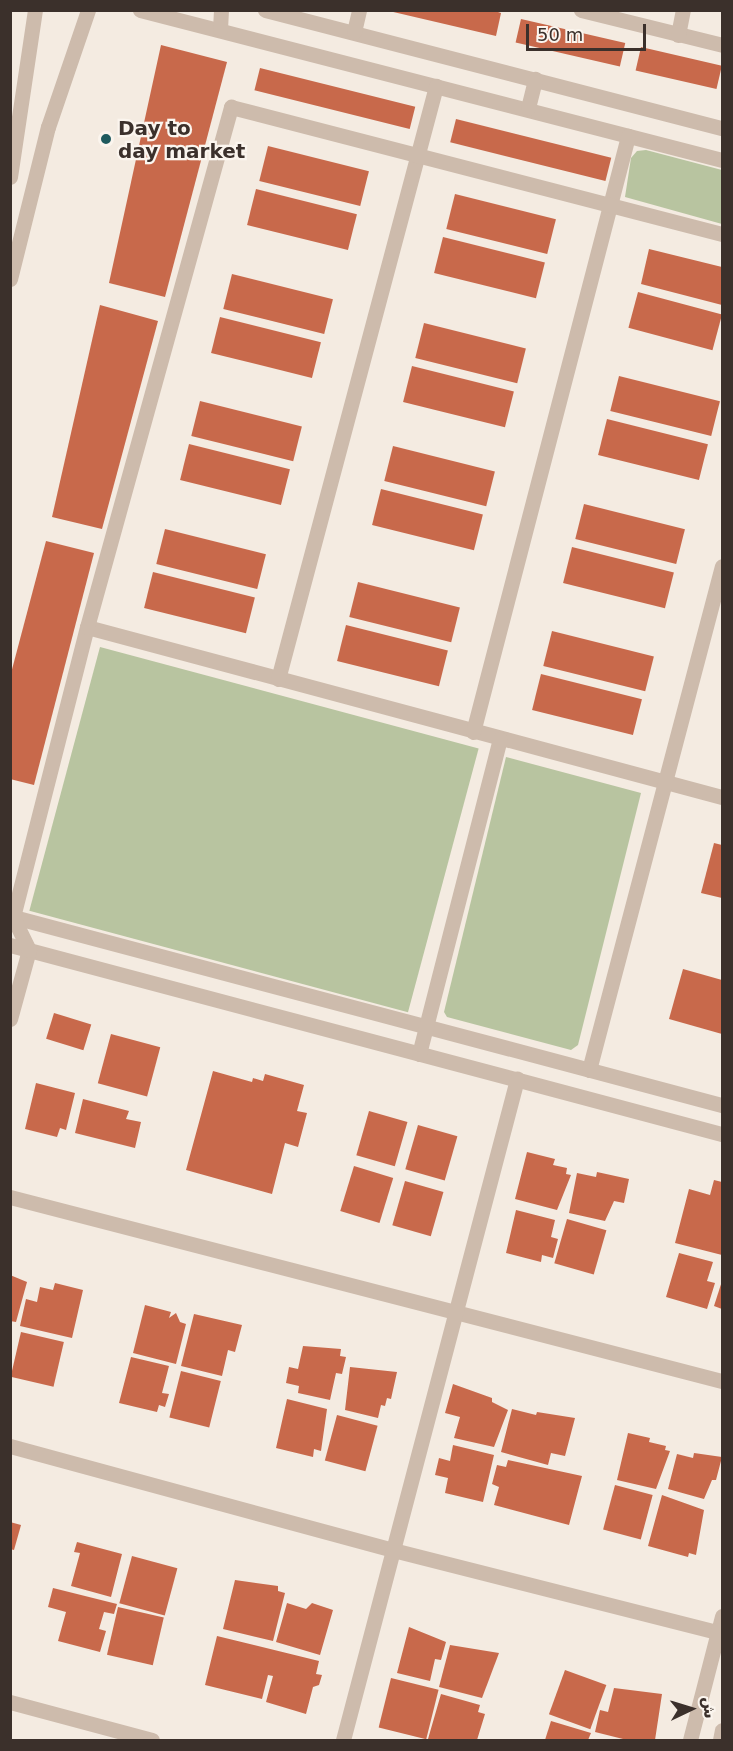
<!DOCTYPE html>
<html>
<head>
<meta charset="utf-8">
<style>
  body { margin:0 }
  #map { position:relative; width:733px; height:1751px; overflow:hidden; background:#f4ebe1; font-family:"DejaVu Sans","Noto Naskh Arabic",sans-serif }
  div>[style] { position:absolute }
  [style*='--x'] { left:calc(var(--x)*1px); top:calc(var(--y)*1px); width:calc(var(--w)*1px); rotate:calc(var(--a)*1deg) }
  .green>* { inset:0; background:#b8c4a0; transform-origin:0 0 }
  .building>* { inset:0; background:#c8694b; transform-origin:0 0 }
  .minor>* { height:15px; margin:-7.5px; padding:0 7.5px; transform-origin:7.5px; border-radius:7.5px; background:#cdbbac }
  .dots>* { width:16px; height:16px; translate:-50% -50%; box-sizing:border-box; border:3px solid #fbf5ee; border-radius:50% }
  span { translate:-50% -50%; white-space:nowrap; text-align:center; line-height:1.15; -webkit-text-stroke:4.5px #fbf5ee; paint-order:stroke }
  .poi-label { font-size:20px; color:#3b302b; font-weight:700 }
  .left { translate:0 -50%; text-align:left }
  .frame { position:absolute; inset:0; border:12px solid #3b302b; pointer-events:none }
  .north { position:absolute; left:661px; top:1679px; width:60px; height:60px; -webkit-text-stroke:4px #fbf5ee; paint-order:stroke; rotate:86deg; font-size:16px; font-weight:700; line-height:24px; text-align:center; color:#3b302b }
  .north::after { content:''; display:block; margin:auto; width:21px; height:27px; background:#3b302b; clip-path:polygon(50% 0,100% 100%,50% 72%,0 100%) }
  .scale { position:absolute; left:526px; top:24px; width:120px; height:27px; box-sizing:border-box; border:3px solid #3b302b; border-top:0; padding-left:8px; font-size:18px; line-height:21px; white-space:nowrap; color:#3b302b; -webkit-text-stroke:4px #fbf5ee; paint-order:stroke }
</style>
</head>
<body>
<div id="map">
  <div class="green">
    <div style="clip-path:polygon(646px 150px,722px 170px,722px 224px,625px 197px,631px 158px,637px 151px)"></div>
    <div style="left:100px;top:647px;width:392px;height:273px;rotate:15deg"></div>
    <div style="clip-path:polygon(506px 757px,641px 793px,578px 1045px,571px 1050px,447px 1017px,444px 1012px)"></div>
  </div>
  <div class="building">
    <div style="clip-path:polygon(492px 10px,501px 13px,496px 36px,389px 11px)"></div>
    <div style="left:521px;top:19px;width:107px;height:24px;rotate:13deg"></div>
    <div style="clip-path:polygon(161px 45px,227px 62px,165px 297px,109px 283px)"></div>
    <div style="left:641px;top:47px;width:83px;height:24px;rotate:13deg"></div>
    <div style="left:260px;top:68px;width:160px;height:23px;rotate:14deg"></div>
    <div style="left:456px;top:119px;width:160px;height:24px;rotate:14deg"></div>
    <div style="left:268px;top:146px;width:104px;height:36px;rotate:14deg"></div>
    <div style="left:256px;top:189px;width:104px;height:37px;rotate:14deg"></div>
    <div style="left:455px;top:194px;width:104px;height:36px;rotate:14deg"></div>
    <div style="left:443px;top:237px;width:105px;height:37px;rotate:14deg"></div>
    <div style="clip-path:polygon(649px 249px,722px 267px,722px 305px,641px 284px)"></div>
    <div style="left:232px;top:274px;width:104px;height:36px;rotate:14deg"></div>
    <div style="left:638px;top:292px;width:87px;height:37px;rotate:15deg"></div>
    <div style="clip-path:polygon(100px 305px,158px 321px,102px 529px,52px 517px)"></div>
    <div style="left:220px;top:317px;width:104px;height:37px;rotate:14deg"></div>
    <div style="left:424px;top:323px;width:105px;height:36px;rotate:14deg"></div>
    <div style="left:412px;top:366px;width:105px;height:37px;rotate:14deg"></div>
    <div style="left:619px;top:376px;width:104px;height:36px;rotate:14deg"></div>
    <div style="left:200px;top:401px;width:105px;height:36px;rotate:14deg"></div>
    <div style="left:607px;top:419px;width:104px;height:37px;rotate:14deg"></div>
    <div style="left:189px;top:444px;width:104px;height:37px;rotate:14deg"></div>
    <div style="left:393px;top:446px;width:105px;height:36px;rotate:14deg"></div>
    <div style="left:381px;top:489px;width:105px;height:37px;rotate:14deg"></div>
    <div style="left:584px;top:504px;width:104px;height:36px;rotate:14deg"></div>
    <div style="left:165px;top:529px;width:104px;height:36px;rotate:14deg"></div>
    <div style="clip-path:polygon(46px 541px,94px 553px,34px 785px,10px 779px,10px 677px)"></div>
    <div style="left:572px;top:547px;width:105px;height:37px;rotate:14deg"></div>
    <div style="left:153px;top:572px;width:105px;height:37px;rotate:14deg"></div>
    <div style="left:358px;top:582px;width:105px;height:36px;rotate:14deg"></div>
    <div style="left:346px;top:625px;width:105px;height:37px;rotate:14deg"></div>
    <div style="left:552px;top:631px;width:105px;height:36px;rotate:14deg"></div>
    <div style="left:541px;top:674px;width:104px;height:37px;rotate:14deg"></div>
    <div style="clip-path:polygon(714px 843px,722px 845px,722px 898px,701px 893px)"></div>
    <div style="clip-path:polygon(683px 969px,722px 980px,722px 1034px,669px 1019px)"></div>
    <div style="left:54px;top:1013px;width:39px;height:27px;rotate:17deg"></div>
    <div style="left:111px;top:1034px;width:51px;height:51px;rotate:15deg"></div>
    <div style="clip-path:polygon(213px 1071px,252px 1082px,253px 1078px,263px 1081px,265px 1074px,304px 1085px,297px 1111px,307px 1113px,298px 1147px,285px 1143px,272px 1194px,186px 1170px)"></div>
    <div style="clip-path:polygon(36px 1083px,75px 1093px,66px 1130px,60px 1128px,57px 1137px,25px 1129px)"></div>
    <div style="clip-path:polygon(83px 1099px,129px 1111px,126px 1119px,141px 1122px,135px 1148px,75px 1133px)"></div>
    <div style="left:369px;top:1111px;width:40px;height:46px;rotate:16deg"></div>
    <div style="left:418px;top:1125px;width:41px;height:46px;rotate:16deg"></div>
    <div style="clip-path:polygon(527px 1152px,555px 1159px,553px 1165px,567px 1168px,566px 1174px,571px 1175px,557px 1210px,515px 1199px)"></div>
    <div style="left:354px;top:1166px;width:41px;height:47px;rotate:17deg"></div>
    <div style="clip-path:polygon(597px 1172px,629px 1179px,624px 1203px,614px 1201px,605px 1221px,569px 1213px,577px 1173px,596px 1177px)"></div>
    <div style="clip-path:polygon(714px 1180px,722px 1182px,722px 1255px,675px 1243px,689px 1189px,710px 1195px)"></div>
    <div style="left:405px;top:1181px;width:40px;height:46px;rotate:16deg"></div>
    <div style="clip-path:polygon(516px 1210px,555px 1220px,551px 1237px,558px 1239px,553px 1258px,542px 1255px,541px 1262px,506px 1253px)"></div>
    <div style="left:567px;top:1219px;width:41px;height:46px;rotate:16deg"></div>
    <div style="clip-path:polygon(679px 1253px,713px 1262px,707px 1281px,715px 1283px,707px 1309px,666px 1297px)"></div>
    <div style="clip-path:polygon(10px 1275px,27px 1282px,16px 1322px,10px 1321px)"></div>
    <div style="clip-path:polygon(722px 1281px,722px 1309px,714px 1306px)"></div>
    <div style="clip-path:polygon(55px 1283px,83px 1290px,72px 1338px,20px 1326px,26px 1299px,37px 1302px,40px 1287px,53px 1290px)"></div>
    <div style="clip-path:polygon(145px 1305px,171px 1312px,169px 1318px,176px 1313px,180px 1322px,186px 1324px,176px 1364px,133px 1353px)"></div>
    <div style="clip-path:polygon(194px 1314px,242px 1325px,235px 1352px,228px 1350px,222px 1376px,181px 1366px)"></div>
    <div style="left:21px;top:1332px;width:44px;height:46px;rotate:13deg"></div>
    <div style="clip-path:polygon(303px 1346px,341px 1349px,340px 1356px,346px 1357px,342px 1374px,336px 1373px,330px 1400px,298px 1393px,299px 1386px,286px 1383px,289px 1367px,298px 1369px)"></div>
    <div style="clip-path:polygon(131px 1357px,169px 1366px,162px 1393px,169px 1394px,165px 1407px,159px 1405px,157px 1412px,119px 1403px)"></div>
    <div style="clip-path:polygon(350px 1367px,397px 1372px,391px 1399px,387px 1398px,385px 1406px,381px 1405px,378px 1418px,345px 1410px)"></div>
    <div style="left:181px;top:1371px;width:41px;height:48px;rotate:14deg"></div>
    <div style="clip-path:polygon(453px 1384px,492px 1398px,492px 1402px,508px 1410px,494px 1447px,454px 1438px,460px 1417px,445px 1413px)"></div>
    <div style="clip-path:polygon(287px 1399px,327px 1409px,321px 1451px,314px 1449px,313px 1457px,276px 1448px)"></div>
    <div style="clip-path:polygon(512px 1409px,536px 1415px,537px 1412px,575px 1418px,565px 1456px,551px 1453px,548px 1465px,501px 1452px)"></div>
    <div style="left:337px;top:1415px;width:42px;height:47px;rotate:15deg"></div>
    <div style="clip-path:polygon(628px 1433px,650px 1438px,649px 1442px,666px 1446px,665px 1450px,670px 1451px,656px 1489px,617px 1480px)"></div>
    <div style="clip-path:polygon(453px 1445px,494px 1455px,483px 1502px,445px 1493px,448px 1478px,435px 1475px,439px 1458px,450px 1461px)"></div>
    <div style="clip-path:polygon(694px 1453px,722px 1457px,716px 1480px,712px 1480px,704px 1499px,668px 1489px,677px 1454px,693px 1458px)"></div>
    <div style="clip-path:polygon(508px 1460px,582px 1476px,569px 1525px,494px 1505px,499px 1487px,492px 1484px,497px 1465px,506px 1467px)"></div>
    <div style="left:615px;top:1485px;width:39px;height:46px;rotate:15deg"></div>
    <div style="clip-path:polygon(662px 1495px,704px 1510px,696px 1555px,689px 1553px,688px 1557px,648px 1546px)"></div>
    <div style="clip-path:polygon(10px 1522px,21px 1525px,14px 1550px,10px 1549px)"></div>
    <div style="clip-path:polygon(77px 1542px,122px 1554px,111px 1597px,71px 1586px,80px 1553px,74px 1552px)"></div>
    <div style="left:132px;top:1556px;width:47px;height:49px;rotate:15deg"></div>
    <div style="clip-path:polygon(235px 1580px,278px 1586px,278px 1591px,285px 1593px,273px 1641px,223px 1629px)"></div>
    <div style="clip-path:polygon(53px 1588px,117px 1604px,114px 1614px,104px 1612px,99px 1629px,106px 1631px,100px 1652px,58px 1641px,66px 1612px,48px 1607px)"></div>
    <div style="clip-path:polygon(287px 1603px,306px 1609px,312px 1603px,333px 1610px,320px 1655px,276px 1642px)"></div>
    <div style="left:118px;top:1607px;width:47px;height:49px;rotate:13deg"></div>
    <div style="clip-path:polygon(409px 1627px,446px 1642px,441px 1660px,435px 1659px,430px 1681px,397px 1673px)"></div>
    <div style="clip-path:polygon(217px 1636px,319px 1661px,316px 1674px,322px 1675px,319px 1685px,313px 1687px,306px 1714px,266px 1702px,273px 1676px,268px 1675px,262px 1699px,205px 1685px)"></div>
    <div style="clip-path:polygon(450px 1645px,499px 1653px,482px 1698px,439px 1687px)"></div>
    <div style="left:565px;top:1670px;width:44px;height:47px;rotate:20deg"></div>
    <div style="left:391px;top:1678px;width:49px;height:51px;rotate:14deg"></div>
    <div style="clip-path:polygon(614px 1688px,662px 1694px,655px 1740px,627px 1740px,595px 1732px,600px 1710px,608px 1712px)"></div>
    <div style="clip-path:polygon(441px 1694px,480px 1705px,478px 1712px,485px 1714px,477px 1740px,428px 1739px)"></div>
    <div style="clip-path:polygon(551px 1721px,591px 1733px,588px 1740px,545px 1740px)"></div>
  </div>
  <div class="minor">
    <div style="--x:140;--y:10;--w:601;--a:14.45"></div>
    <div style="--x:265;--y:10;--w:472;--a:14.5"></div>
    <div style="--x:581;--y:10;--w:145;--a:13.9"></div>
    <div style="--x:220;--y:29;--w:19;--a:-87"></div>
    <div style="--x:354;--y:32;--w:23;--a:-77"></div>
    <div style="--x:678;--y:35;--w:25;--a:-79"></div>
    <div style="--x:528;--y:108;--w:30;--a:-76"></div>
    <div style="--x:10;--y:177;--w:169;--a:-81.5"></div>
    <div style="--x:10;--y:279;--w:157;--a:-76"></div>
    <div style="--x:48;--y:127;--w:124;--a:-71.1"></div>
    <div style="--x:87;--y:627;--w:657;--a:14.99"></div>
    <div style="--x:278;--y:679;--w:614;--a:-75.08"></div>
    <div style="--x:473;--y:732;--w:616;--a:-75.42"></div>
    <div style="--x:10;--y:916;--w:737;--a:14.87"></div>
    <div style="--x:10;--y:945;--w:737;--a:14.87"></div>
    <div style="--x:10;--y:1019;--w:72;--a:-74.6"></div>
    <div style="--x:29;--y:950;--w:37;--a:-116"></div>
    <div style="--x:13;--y:917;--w:299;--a:-75.7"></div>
    <div style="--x:87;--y:627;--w:540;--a:-74.52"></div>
    <div style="--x:231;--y:107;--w:507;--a:14.5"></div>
    <div style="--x:419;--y:1054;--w:325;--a:-75.6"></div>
    <div style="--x:589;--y:1070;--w:521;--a:-75.22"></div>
    <div style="--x:10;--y:1197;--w:735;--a:14.49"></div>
    <div style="--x:10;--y:1446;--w:397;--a:15.2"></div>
    <div style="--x:393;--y:1550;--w:335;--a:14.2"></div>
    <div style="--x:10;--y:1702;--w:147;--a:15"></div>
    <div style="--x:343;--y:1740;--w:684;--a:-75.25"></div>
    <div style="--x:690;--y:1740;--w:128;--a:-75.5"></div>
    <div style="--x:720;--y:1740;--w:10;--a:-79"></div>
  </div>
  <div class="dots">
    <div style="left:106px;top:139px;background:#1f5a5e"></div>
  </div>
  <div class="poi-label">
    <span class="left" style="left:118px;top:140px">Day to<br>day market</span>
  </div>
  <div class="frame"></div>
  <div class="north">ش</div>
  <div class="scale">50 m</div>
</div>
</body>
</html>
